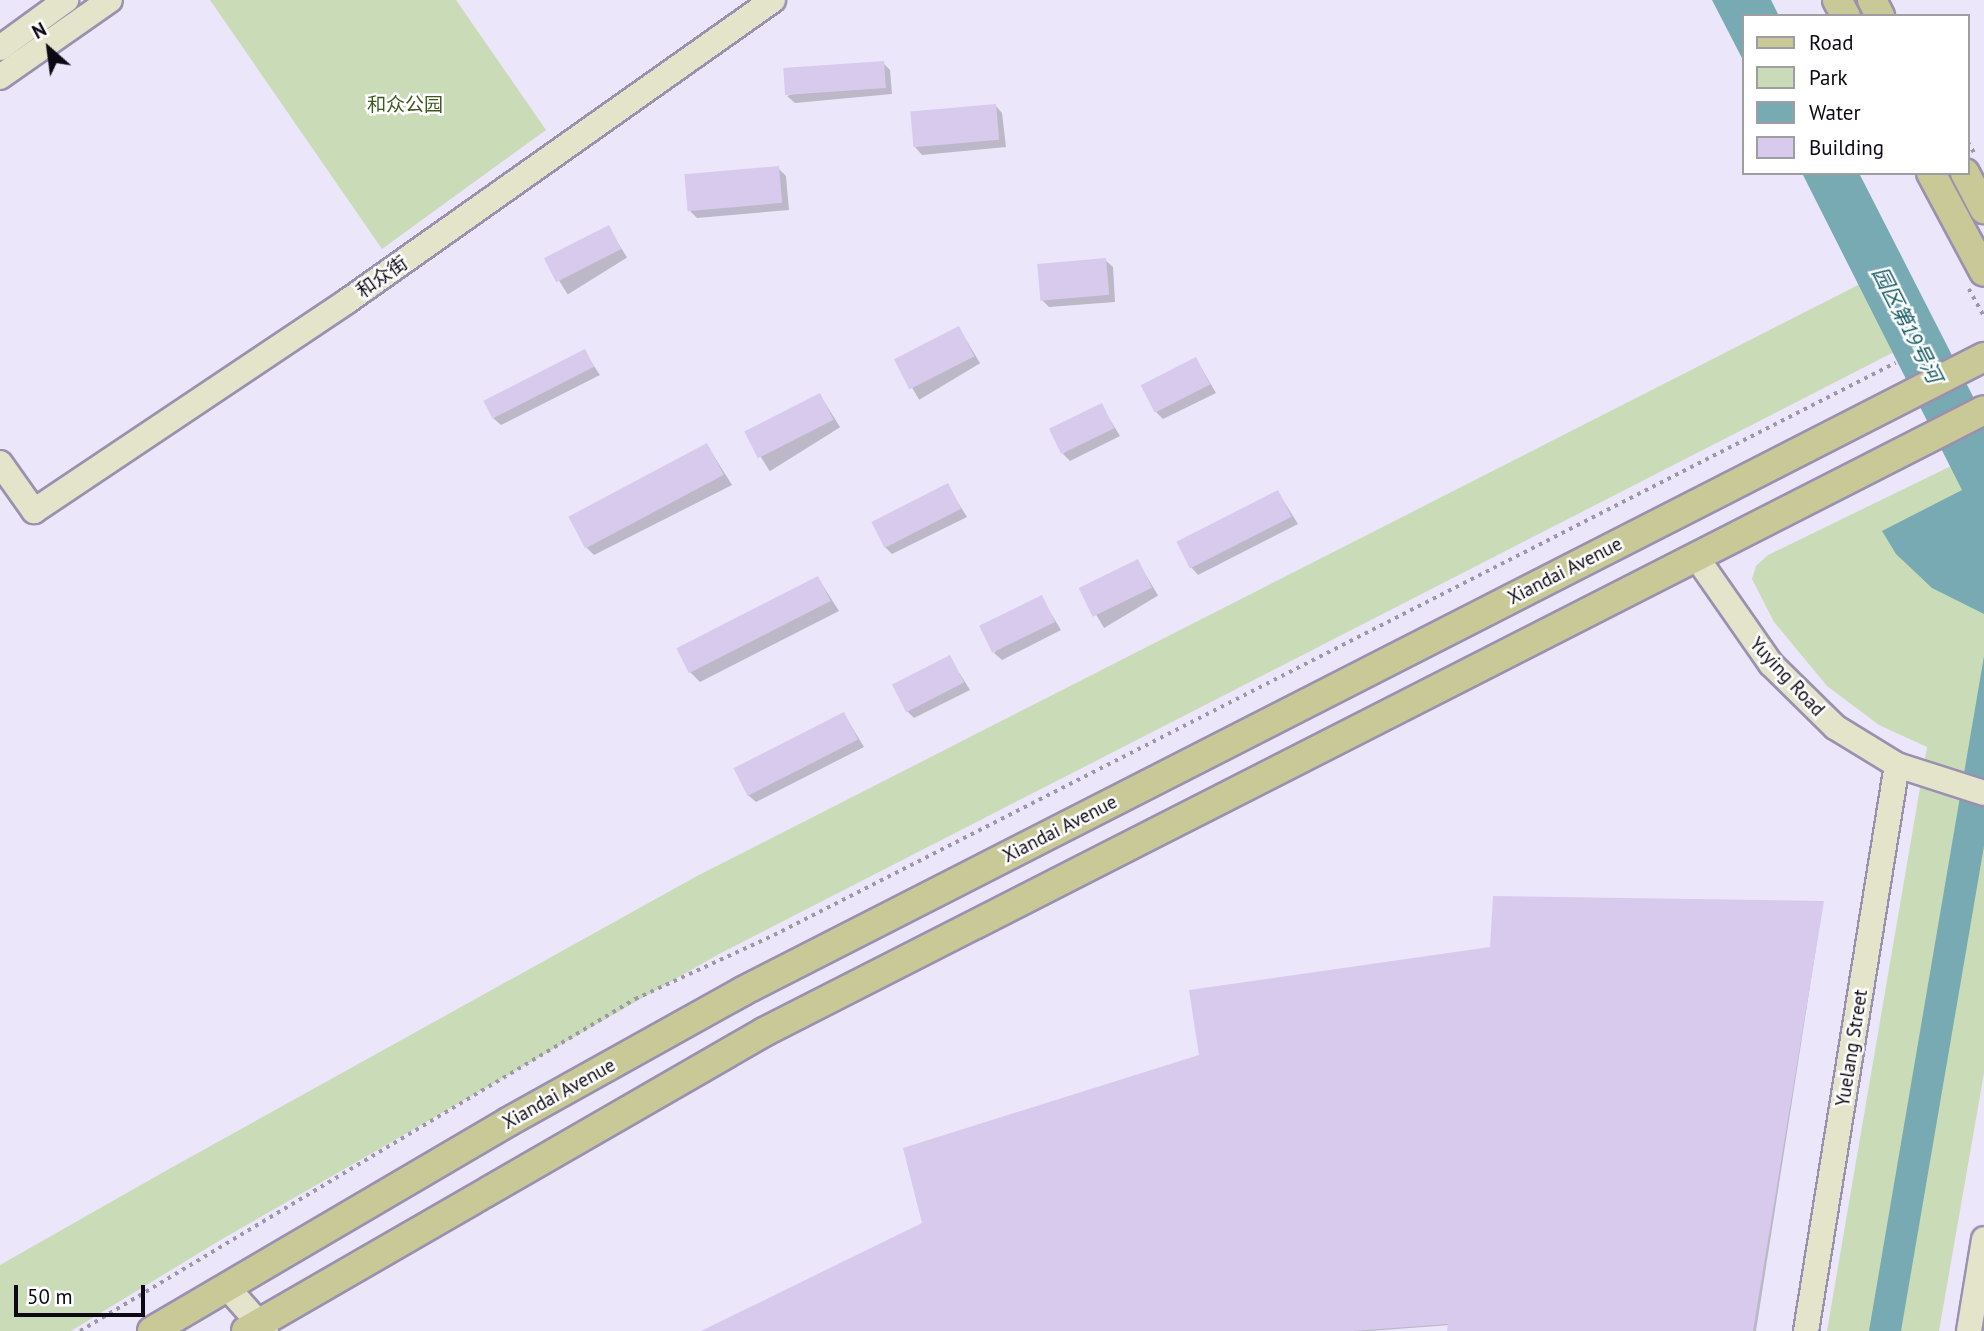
<!DOCTYPE html>
<html>
<head>
<meta charset="utf-8">
<style>
  body { margin:0 }
  #map { position:relative; width:1984px; height:1331px; overflow:hidden; background:#ece6fa; font-family:"PT Sans","Noto Sans SC",sans-serif }
  div>[style] { position:absolute }
  [style*='--x'] { left:calc(var(--x)*1px); top:calc(var(--y)*1px); width:calc(var(--w)*1px); rotate:calc(var(--a)*1deg) }
  .green>* { inset:0; background:#cadbb7 }
  .water>* { inset:0; background:#77aab2 }
  .shadow>* { inset:0; background:#0003; transform-origin:0 0 }
  .building>* { inset:0; background:#d7caec; transform-origin:0 0 }
  .path>* { height:3.5px; margin-top:-1.75px; transform-origin:0; background:repeating-linear-gradient(90deg,#9d97a8 0 3.5px,transparent 0 8.5px) }
  .roads { filter:drop-shadow(2px 0 #9a90b0) drop-shadow(-2px 0 #9a90b0) drop-shadow(0 2px #9a90b0) drop-shadow(0 -2px #9a90b0) }
  .secondary>* { height:24px; margin:-12px; padding:0 12px; transform-origin:12px; border-radius:12px; background:#e4e4cb }
  .primary>* { height:28px; margin:-14px; padding:0 14px; transform-origin:14px; border-radius:14px; background:#c9c997 }
  span { translate:-50% -50%; white-space:nowrap; text-align:center; line-height:1.15; -webkit-text-stroke:5px #fff; paint-order:stroke }
  .park-label { font-size:19px; color:#3f561f }
  .street-label { font-size:19px; color:#0d0914 }
  .water-label { font-size:21px; color:#145b65; font-style:italic }
  .legend { position:absolute; left:1742px; top:14px; width:228px; height:161px; box-sizing:border-box; background:#fff; border:2px solid #9e9da1; margin:0; padding:9px 12px; list-style:none; font-size:21px; color:#0d0914 }
  .legend li { display:flex; align-items:center; gap:14px; height:35px }
  .legend b { width:35px; border:2px solid #9e9da1 }
  .north { position:absolute; left:14px; top:14px; width:70px; height:70px; -webkit-text-stroke:5px #fff; paint-order:stroke; rotate:332deg; font-size:19px; font-weight:700; line-height:28px; text-align:center; color:#0d0914 }
  .north::after { content:''; display:block; margin:auto; width:24px; height:32px; background:#0d0914; clip-path:polygon(50% 0,100% 100%,50% 72%,0 100%) }
  .scale { position:absolute; left:14px; top:1285px; width:131px; height:32px; box-sizing:border-box; border:4px solid #0d0914; border-top:0; padding-left:9px; font-size:21px; line-height:24px; white-space:nowrap; color:#0d0914; -webkit-text-stroke:5px #fff; paint-order:stroke }
</style>
</head>
<body>
<div id="map">
  <div class="green">
    <div style="clip-path:polygon(210px 0,456px 0,546px 130px,382px 249px)"></div>
    <div style="clip-path:polygon(1860px 284px,1894px 352px,719px 954px,217px 1242px,71px 1331px,0 1331px,0 1265px,169px 1169px,697px 876px)"></div>
    <div style="clip-path:polygon(1984px 450px,1984px 1073px,1939px 1331px,1827px 1331px,1927px 747px,1879px 725px,1827px 686px,1774px 622px,1752px 579px,1756px 566px,1768px 555px)"></div>
  </div>
  <div class="water">
    <div style="clip-path:polygon(1712px 0,1771px 0,1779px 16px,1744px 16px,1744px 62px)"></div>
    <div style="clip-path:polygon(1802px 173px,1859px 173px,1984px 418px,1984px 614px,1932px 588px,1896px 554px,1882px 531px,1962px 490px)"></div>
    <div style="clip-path:polygon(1984px 656px,1984px 846px,1901px 1331px,1869px 1331px)"></div>
  </div>
  <div class="shadow">
    <div style="clip-path:polygon(883px 63px,890px 70px,892px 94px,795px 103px,787px 96px)"></div>
    <div style="clip-path:polygon(995px 105px,1002px 113px,1006px 147px,922px 155px,915px 147px)"></div>
    <div style="clip-path:polygon(778px 168px,786px 176px,789px 210px,697px 218px,690px 211px)"></div>
    <div style="left:608px;top:227px;width:36px;height:70px;rotate:58deg"></div>
    <div style="clip-path:polygon(1105px 260px,1113px 267px,1115px 302px,1049px 307px,1042px 300px)"></div>
    <div style="left:959px;top:328px;width:41px;height:71px;rotate:59deg"></div>
    <div style="clip-path:polygon(584px 351px,600px 375px,501px 425px,493px 418px)"></div>
    <div style="clip-path:polygon(1196px 359px,1216px 393px,1163px 419px,1156px 412px)"></div>
    <div style="left:820px;top:395px;width:38px;height:83px;rotate:58deg"></div>
    <div style="clip-path:polygon(1101px 405px,1120px 436px,1070px 461px,1063px 454px)"></div>
    <div style="clip-path:polygon(707px 445px,732px 485px,594px 555px,584px 545px)"></div>
    <div style="clip-path:polygon(947px 485px,967px 517px,892px 554px,885px 547px)"></div>
    <div style="clip-path:polygon(1278px 492px,1298px 524px,1198px 575px,1191px 567px,1178px 542px)"></div>
    <div style="left:1138px;top:562px;width:39px;height:63px;rotate:59deg"></div>
    <div style="clip-path:polygon(818px 578px,839px 611px,700px 682px,690px 672px)"></div>
    <div style="clip-path:polygon(1041px 597px,1061px 630px,1002px 660px,994px 653px)"></div>
    <div style="clip-path:polygon(950px 658px,970px 690px,914px 718px,907px 711px)"></div>
    <div style="clip-path:polygon(844px 714px,864px 747px,756px 802px,748px 795px)"></div>
    <div style="clip-path:polygon(1823px 903px,1756px 1331px,1449px 1331px,1450px 1325px,1370px 1331px,705px 1331px)"></div>
  </div>
  <div class="building">
    <div style="left:884px;top:61px;width:27px;height:101px;rotate:86deg"></div>
    <div style="left:996px;top:104px;width:36px;height:86px;rotate:85deg"></div>
    <div style="left:779px;top:166px;width:37px;height:95px;rotate:85deg"></div>
    <div style="left:609px;top:225px;width:27px;height:73px;rotate:63deg"></div>
    <div style="left:1106px;top:258px;width:37px;height:69px;rotate:85deg"></div>
    <div style="left:959px;top:326px;width:34px;height:73px;rotate:63deg"></div>
    <div style="left:585px;top:349px;width:20px;height:114px;rotate:63deg"></div>
    <div style="left:1196px;top:357px;width:31px;height:62px;rotate:63deg"></div>
    <div style="left:820px;top:393px;width:30px;height:85px;rotate:63deg"></div>
    <div style="left:1102px;top:403px;width:28px;height:59px;rotate:64deg"></div>
    <div style="left:707px;top:443px;width:36px;height:157px;rotate:62deg"></div>
    <div style="left:948px;top:483px;width:29px;height:86px;rotate:63deg"></div>
    <div style="left:1278px;top:490px;width:30px;height:114px;rotate:63deg"></div>
    <div style="left:1138px;top:559px;width:32px;height:66px;rotate:64deg"></div>
    <div style="left:818px;top:576px;width:28px;height:159px;rotate:63deg"></div>
    <div style="left:1042px;top:595px;width:30px;height:70px;rotate:64deg"></div>
    <div style="left:950px;top:655px;width:31px;height:65px;rotate:63deg"></div>
    <div style="left:844px;top:712px;width:31px;height:124px;rotate:63deg"></div>
    <div style="clip-path:polygon(1493px 896px,1824px 901px,1753px 1331px,1447px 1331px,1448px 1324px,1353px 1331px,701px 1331px,922px 1223px,903px 1148px,1199px 1055px,1189px 990px,1490px 947px)"></div>
  </div>
  <div class="path">
    <div style="--x:1968;--y:142;--w:14;--a:60"></div>
    <div style="--x:1969;--y:289;--w:31;--a:61"></div>
    <div style="--x:80;--y:1331;--w:647;--a:-30.89"></div>
    <div style="--x:635;--y:999;--w:153;--a:-24.7"></div>
    <div style="--x:774;--y:935;--w:1259;--a:-27.03"></div>
  </div>
  <div class="roads">
    <div class="secondary">
      <div style="--x:0;--y:48;--w:82;--a:-36"></div>
      <div style="--x:0;--y:77;--w:134;--a:-35"></div>
      <div style="--x:0;--y:463;--w:59;--a:54.7"></div>
      <div style="--x:34;--y:511;--w:376;--a:-33.8"></div>
      <div style="--x:346;--y:302;--w:523;--a:-35.27"></div>
      <div style="--x:1697;--y:558;--w:129;--a:55.1"></div>
      <div style="--x:1771;--y:664;--w:90;--a:44.5"></div>
      <div style="--x:1835;--y:727;--w:73;--a:31.5"></div>
      <div style="--x:1897;--y:765;--w:91;--a:17.8"></div>
      <div style="--x:226;--y:1286;--w:60;--a:48.4"></div>
      <div style="--x:1806;--y:1331;--w:573;--a:-80.87"></div>
      <div style="--x:1969;--y:1331;--w:93;--a:-80.7"></div>
    </div>
    <div class="primary">
      <div style="--x:1837;--y:0;--w:18;--a:61"></div>
      <div style="--x:1872;--y:0;--w:18;--a:63"></div>
      <div style="--x:1931;--y:173;--w:112;--a:61.8"></div>
      <div style="--x:1965;--y:173;--w:41;--a:62.2"></div>
      <div style="--x:152;--y:1331;--w:413;--a:-30.4"></div>
      <div style="--x:508;--y:1122;--w:269;--a:-29.1"></div>
      <div style="--x:743;--y:991;--w:1394;--a:-27.06"></div>
      <div style="--x:246;--y:1331;--w:598;--a:-29.99"></div>
      <div style="--x:764;--y:1032;--w:1369;--a:-27.01"></div>
    </div>
  </div>
  <div class="park-label">
    <span style="left:405px;top:105px">和众公园</span>
  </div>
  <div class="street-label">
    <span style="left:382px;top:277px;rotate:-35deg">和众街</span>
    <span style="left:1565px;top:571px;rotate:-27deg">Xiandai Avenue</span>
    <span style="left:1787px;top:677px;rotate:47deg">Yuying Road</span>
    <span style="left:1060px;top:829px;rotate:-27deg">Xiandai Avenue</span>
    <span style="left:1852px;top:1048px;rotate:-81deg">Yuelang Street</span>
    <span style="left:559px;top:1094px;rotate:-29deg">Xiandai Avenue</span>
  </div>
  <div class="water-label">
    <span style="left:1907px;top:325px;rotate:63deg">园区第19号河</span>
  </div>
  <ul class="legend">
  <li><b style="height:9px;background:#c9c997"></b>Road</li>
  <li><b style="height:19px;background:#cadbb7"></b>Park</li>
  <li><b style="height:19px;background:#77aab2"></b>Water</li>
  <li><b style="height:19px;background:#d7caec"></b>Building</li>
  </ul>
  <div class="north">N</div>
  <div class="scale">50 m</div>
</div>
</body>
</html>
